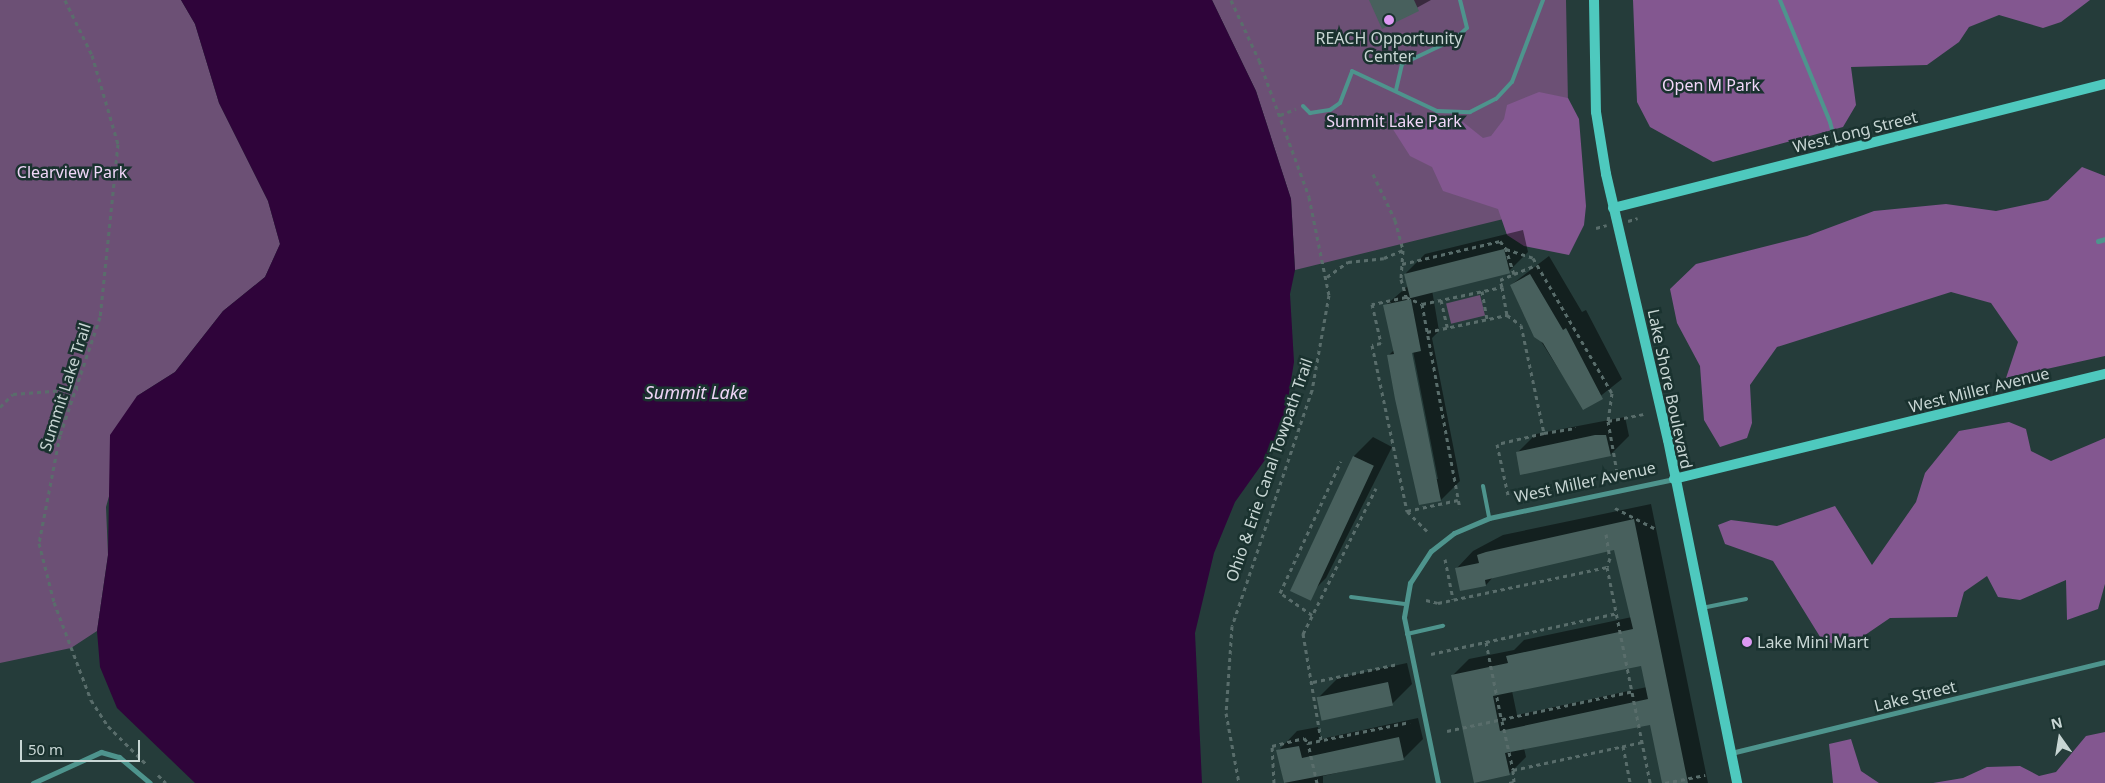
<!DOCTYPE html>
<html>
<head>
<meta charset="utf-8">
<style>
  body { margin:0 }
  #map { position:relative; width:2105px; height:783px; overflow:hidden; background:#253c3a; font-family:"Noto Sans",sans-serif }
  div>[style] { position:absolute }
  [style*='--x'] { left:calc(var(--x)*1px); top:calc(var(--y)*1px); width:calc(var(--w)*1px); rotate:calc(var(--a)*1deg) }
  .green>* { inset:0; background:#6c5075; transform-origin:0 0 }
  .forest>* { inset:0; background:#835790 }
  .water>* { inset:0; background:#2f043a }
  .shadow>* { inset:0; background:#0007 }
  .building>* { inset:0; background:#48605d; transform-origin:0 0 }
  .path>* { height:3px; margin-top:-1.5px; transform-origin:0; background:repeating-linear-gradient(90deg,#596d6b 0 4px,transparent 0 8px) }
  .lane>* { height:4px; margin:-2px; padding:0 2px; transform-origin:2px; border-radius:2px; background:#4e948d }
  .street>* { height:5px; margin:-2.5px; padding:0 2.5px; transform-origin:2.5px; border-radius:2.5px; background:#4e948d }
  .secondary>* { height:10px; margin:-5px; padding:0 5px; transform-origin:5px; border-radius:5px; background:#4ec9be }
  .dots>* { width:14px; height:14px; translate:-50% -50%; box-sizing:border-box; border:2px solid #1a322f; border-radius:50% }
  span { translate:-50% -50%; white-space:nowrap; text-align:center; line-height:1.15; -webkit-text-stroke:5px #1a322f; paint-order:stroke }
  .poi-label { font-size:16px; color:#c8d6d4 }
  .left { translate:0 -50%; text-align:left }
  .park-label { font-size:16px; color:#f1d7f9 }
  .street-label { font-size:16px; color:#c8d6d4 }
  .water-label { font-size:18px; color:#edd4f5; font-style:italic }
  .north { position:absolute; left:2035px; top:713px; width:50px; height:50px; -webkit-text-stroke:4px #1a322f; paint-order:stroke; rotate:347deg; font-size:14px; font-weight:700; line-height:20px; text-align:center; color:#c8d6d4 }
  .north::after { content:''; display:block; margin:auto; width:18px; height:22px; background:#c8d6d4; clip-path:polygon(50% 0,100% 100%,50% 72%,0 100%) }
  .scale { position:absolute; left:20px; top:740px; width:120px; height:22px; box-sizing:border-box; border:2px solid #c8d6d4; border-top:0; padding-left:6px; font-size:15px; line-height:18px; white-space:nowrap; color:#c8d6d4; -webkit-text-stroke:4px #1a322f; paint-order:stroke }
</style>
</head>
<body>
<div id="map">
  <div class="green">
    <div style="clip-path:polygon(0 0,181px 0,195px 24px,219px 103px,268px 201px,280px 244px,265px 277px,223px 311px,175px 372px,137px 396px,106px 507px,108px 555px,97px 631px,71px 648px,0 663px)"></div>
    <div style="clip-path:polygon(1212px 0,1566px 0,1568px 103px,1581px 200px,1295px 270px,1291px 199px,1256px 91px)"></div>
    <div style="left:1480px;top:295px;width:21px;height:35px;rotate:76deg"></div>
  </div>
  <div class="forest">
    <div style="clip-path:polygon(1633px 0,2090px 0,2061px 22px,2043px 28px,1999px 15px,1969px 27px,1959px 42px,1927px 65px,1851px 67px,1856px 105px,1843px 127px,1713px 162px,1650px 127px,1637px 102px)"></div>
    <div style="clip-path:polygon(1539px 92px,1568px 98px,1579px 119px,1586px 206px,1584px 225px,1569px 255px,1524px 246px,1507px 235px,1498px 209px,1443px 191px,1432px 167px,1410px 156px,1387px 120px,1394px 112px,1433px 126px,1463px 122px,1483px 138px,1491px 136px,1504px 119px,1507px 105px)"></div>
    <div style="clip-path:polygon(2082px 167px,2105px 176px,2105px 356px,2006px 378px,2018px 342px,1991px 303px,1951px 292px,1777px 347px,1750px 385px,1752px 423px,1747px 438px,1720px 447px,1704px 420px,1700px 366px,1677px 323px,1670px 289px,1696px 264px,1807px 236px,1874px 211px,1946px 204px,1996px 211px,2048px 200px)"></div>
    <div style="clip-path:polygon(2009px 422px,2026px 429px,2031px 451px,2051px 461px,2105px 438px,2105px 584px,2098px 609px,2067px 620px,2066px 580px,2020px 600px,1998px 597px,1987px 576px,1964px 592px,1957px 617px,1890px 618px,1846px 648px,1822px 640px,1773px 561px,1725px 544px,1718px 525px,1731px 520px,1777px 526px,1835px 506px,1872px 565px,1916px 502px,1925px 473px,1959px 431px)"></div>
    <div style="clip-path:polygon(2105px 732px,2105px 783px,1933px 783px,1963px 778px,1987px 767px,2020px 766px,2039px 776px,2056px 772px,2086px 736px)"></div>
    <div style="clip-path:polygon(1851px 739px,1861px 771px,1879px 783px,1833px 783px,1829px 744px)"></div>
  </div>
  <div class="water">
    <div style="clip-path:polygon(181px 0,1212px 0,1256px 91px,1291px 199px,1295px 270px,1290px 294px,1294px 362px,1282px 436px,1235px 502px,1214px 553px,1195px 633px,1202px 783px,195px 783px,117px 708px,100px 667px,97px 631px,108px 555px,110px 435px,137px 396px,175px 372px,223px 311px,265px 277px,280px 244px,268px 201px,219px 103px,195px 24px)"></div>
  </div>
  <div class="shadow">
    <div style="clip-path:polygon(1370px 0,1431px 0,1382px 27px)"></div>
    <div style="clip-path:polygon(evenodd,1523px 230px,1528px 252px,1509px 271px,1432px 290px,1439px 331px,1432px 338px,1460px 481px,1441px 500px,1389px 355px,1394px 350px,1385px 306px,1409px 285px,1406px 273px,1425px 254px,1523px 230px,1412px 346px,1438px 479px,1436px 479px,1410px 347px,1412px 346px)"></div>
    <div style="clip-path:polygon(1549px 256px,1582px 312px,1586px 310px,1622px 379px,1584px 409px,1523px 313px,1511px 285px)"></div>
    <div style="clip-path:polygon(1625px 417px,1629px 436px,1610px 455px,1517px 453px,1536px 434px)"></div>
    <div style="clip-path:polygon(1373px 437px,1392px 447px,1326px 578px,1307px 597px,1354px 456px)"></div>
    <div style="clip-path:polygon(evenodd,1651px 504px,1708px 783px,1667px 783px,1651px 724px,1524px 748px,1526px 757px,1509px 774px,1453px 675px,1469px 659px,1514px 650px,1524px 640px,1632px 617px,1615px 548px,1494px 576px,1486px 585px,1457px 568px,1473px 551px,1503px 535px,1651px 504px,1641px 664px,1647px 687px,1517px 715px,1512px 691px,1641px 664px)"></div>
    <div style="clip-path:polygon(1407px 663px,1412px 684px,1392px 704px,1319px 697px,1338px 678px)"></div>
    <div style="clip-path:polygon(1418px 718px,1423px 739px,1404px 758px,1323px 776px,1323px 783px,1284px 783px,1278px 751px,1297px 731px,1318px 727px,1321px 739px)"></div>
  </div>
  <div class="building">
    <div style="clip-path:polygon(1369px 0,1414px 0,1419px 11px,1382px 29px)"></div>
    <div style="left:1504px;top:249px;width:25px;height:103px;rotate:76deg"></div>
    <div style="clip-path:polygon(1530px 274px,1563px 330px,1566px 328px,1603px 399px,1583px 410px,1543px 343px,1534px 337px,1510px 285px)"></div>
    <div style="clip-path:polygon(1411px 299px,1421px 351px,1412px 353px,1441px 501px,1419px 505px,1395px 399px,1387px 355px,1394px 354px,1383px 305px)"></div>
    <div style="clip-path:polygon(1595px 435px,1606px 435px,1611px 456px,1520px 475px,1516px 452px)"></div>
    <div style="left:1353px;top:456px;width:23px;height:149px;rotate:25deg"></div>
    <div style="clip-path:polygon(evenodd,1634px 519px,1688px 783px,1662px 783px,1650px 725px,1505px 753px,1510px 775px,1474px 783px,1451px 675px,1508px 663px,1506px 656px,1633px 629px,1614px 550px,1485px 580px,1486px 586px,1460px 591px,1455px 568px,1479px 563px,1477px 555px,1486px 552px,1634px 519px,1641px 666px,1648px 699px,1500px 731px,1493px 696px,1641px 666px)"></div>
    <div style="left:1388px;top:682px;width:24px;height:73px;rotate:78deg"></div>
    <div style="clip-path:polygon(1399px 737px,1404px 760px,1284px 783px,1276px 750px,1299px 746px,1302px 758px)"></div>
  </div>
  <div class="path">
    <div style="--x:65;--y:0;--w:61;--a:63.9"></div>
    <div style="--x:92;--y:55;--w:93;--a:73.7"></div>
    <div style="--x:118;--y:144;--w:174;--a:95.9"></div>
    <div style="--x:100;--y:317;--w:125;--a:108.7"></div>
    <div style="--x:60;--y:435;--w:110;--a:101"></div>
    <div style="--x:39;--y:543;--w:61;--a:75.7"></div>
    <div style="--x:54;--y:602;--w:105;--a:69.3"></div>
    <div style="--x:91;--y:700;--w:31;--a:57"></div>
    <div style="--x:108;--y:726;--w:54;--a:45"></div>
    <div style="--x:1231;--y:0;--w:66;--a:65"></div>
    <div style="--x:1259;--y:60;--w:146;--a:69.9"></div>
    <div style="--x:1309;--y:197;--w:100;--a:78.5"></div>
    <div style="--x:1329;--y:295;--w:97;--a:100.1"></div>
    <div style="--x:1312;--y:390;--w:249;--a:108.7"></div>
    <div style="--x:1232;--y:626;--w:87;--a:93.9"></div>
    <div style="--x:1226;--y:713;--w:71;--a:79.5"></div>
    <div style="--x:1280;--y:115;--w:17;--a:-21"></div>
    <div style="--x:1373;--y:174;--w:51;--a:64.4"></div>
    <div style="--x:1395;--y:220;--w:31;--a:75"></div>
    <div style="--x:1403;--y:250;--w:29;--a:94"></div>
    <div style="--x:1401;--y:279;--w:19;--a:74"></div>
    <div style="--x:1406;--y:297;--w:17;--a:24"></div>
    <div style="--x:1422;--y:304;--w:82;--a:-12"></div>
    <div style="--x:1502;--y:287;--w:28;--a:80"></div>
    <div style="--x:1507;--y:315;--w:17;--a:36"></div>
    <div style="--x:1521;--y:325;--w:110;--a:78"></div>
    <div style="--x:1544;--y:433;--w:48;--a:166.8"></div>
    <div style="--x:1497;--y:444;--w:52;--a:77.8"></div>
    <div style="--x:1628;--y:221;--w:10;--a:-17"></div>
    <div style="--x:1596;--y:228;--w:11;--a:-15"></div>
    <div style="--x:1402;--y:264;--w:101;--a:-13.2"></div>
    <div style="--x:1500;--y:241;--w:10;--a:53"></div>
    <div style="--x:1506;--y:249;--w:28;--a:18"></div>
    <div style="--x:1533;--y:258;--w:156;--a:59.7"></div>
    <div style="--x:1612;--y:393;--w:28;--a:98"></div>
    <div style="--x:1608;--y:421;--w:36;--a:-11"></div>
    <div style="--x:1514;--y:274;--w:24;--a:-22"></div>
    <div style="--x:1327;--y:277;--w:26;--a:-36"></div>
    <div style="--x:1348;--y:262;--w:36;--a:-6"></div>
    <div style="--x:1384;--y:258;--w:21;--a:-23"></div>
    <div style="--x:1502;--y:287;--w:7;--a:-106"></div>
    <div style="--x:1500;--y:280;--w:15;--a:-23"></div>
    <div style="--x:1514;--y:274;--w:26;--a:-108"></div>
    <div style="--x:1482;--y:291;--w:28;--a:80"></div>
    <div style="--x:1406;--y:297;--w:35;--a:168"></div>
    <div style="--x:1372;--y:304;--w:40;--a:77"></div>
    <div style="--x:1381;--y:343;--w:9;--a:167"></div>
    <div style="--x:1372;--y:345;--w:170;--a:78.1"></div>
    <div style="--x:1441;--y:300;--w:28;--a:77"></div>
    <div style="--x:1422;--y:304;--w:208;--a:79.5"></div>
    <div style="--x:1427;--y:332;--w:82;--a:-12"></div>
    <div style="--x:0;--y:407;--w:18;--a:-45"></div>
    <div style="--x:13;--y:394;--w:65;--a:-4.4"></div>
    <div style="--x:1608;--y:421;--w:52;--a:80"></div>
    <div style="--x:1544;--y:433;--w:32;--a:-9"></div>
    <div style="--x:1615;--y:508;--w:44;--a:27.1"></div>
    <div style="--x:1427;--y:531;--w:28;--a:-135"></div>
    <div style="--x:1407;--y:511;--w:52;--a:-12.2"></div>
    <div style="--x:1606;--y:534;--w:24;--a:81"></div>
    <div style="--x:1610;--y:558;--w:9;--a:108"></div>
    <div style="--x:1445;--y:559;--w:41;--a:78.7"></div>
    <div style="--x:1426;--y:600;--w:12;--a:14"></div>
    <div style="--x:1438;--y:603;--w:173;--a:-12"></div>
    <div style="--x:1607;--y:567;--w:220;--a:78.7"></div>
    <div style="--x:1312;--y:615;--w:39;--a:-145"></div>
    <div style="--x:1280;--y:593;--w:145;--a:-65.2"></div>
    <div style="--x:1486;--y:642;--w:77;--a:78.8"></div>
    <div style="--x:1431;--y:654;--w:190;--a:-12.4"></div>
    <div style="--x:1313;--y:682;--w:87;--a:-12"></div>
    <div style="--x:1502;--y:721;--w:50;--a:77.3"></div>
    <div style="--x:1447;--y:731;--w:191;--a:-12.1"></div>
    <div style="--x:1321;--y:740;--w:108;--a:-99.6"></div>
    <div style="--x:1303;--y:634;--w:163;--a:-63.4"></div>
    <div style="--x:1623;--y:746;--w:38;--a:79"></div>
    <div style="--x:158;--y:775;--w:11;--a:45"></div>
    <div style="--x:1274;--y:783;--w:37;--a:-93"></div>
    <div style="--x:1272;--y:746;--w:33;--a:-14"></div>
    <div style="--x:1304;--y:738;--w:6;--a:51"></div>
    <div style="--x:1317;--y:783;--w:41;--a:-102.7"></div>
    <div style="--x:1308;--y:743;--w:104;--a:-11.6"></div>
    <div style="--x:1509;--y:783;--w:5;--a:-11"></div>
    <div style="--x:1514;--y:782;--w:12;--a:-95"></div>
    <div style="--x:1513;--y:770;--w:132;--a:-12.2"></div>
    <div style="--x:1665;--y:783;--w:41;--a:-11.3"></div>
  </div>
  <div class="lane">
    <div style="--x:1780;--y:0;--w:132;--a:67.7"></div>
    <div style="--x:1830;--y:122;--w:28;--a:75"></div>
    <div style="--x:1396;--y:90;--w:27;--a:-77"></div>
    <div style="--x:1402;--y:64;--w:59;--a:-25.3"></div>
    <div style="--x:1455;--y:39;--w:16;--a:-43"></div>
    <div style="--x:1467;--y:28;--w:29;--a:-104"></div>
    <div style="--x:1303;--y:106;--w:10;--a:45"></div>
    <div style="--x:1310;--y:113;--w:20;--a:-9"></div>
    <div style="--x:1330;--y:110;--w:12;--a:-35"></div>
    <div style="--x:1340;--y:103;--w:34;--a:-69"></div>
    <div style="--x:1352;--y:71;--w:94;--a:25.2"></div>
    <div style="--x:1437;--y:111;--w:33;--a:2"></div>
    <div style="--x:1470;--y:112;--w:29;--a:-27"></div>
    <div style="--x:1496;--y:99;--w:23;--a:-47"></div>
    <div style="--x:1512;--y:82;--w:88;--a:-69.3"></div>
    <div style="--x:1483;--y:486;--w:33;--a:79"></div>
    <div style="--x:1351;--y:597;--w:54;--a:7.4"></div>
    <div style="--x:1702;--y:608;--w:45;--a:-11.6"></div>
    <div style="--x:1407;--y:634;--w:37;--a:-13"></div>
  </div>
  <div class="street">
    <div style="--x:2098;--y:241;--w:7;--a:-16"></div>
    <div style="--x:1731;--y:753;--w:385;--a:-13.7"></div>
    <div style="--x:33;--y:783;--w:75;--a:-24.5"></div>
    <div style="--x:101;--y:752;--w:19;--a:16"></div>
    <div style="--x:119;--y:757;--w:40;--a:40"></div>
    <div style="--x:1438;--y:783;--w:169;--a:-101.6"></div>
    <div style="--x:1404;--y:617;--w:35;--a:-80"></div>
    <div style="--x:1410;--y:583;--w:38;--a:-57"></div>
    <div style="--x:1431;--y:551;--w:29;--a:-38"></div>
    <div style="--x:1454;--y:533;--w:38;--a:-23"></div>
    <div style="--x:1489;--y:518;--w:189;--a:-11.9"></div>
  </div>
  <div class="secondary">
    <div style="--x:1594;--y:0;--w:112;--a:89"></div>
    <div style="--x:1596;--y:112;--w:63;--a:80.8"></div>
    <div style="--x:1606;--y:174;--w:273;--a:76.9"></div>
    <div style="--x:1668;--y:440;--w:350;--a:78.6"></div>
    <div style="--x:1613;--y:208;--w:507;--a:-14.15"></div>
    <div style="--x:1674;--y:479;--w:444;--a:-13.7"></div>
  </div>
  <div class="dots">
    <div style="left:1389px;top:20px;background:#dd99f3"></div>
    <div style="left:1747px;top:642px;background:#dd99f3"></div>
  </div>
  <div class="poi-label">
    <span style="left:1389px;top:47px">REACH Opportunity<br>Center</span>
    <span class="left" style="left:1757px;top:642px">Lake Mini Mart</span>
  </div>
  <div class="park-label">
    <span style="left:1711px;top:85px">Open M Park</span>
    <span style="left:1394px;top:121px">Summit Lake Park</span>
    <span style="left:72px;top:172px">Clearview Park</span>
  </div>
  <div class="street-label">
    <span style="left:1855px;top:132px;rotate:-14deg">West Long Street</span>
    <span style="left:65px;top:387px;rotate:-72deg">Summit Lake Trail</span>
    <span style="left:1670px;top:389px;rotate:78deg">Lake Shore Boulevard</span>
    <span style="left:1979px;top:390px;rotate:-14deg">West Miller Avenue</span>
    <span style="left:1269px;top:470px;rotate:-71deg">Ohio &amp; Erie Canal Towpath Trail</span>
    <span style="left:1585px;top:482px;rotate:-12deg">West Miller Avenue</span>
    <span style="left:1915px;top:696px;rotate:-14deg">Lake Street</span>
  </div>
  <div class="water-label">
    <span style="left:696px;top:392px">Summit Lake</span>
  </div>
  <div class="north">N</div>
  <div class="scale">50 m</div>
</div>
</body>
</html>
